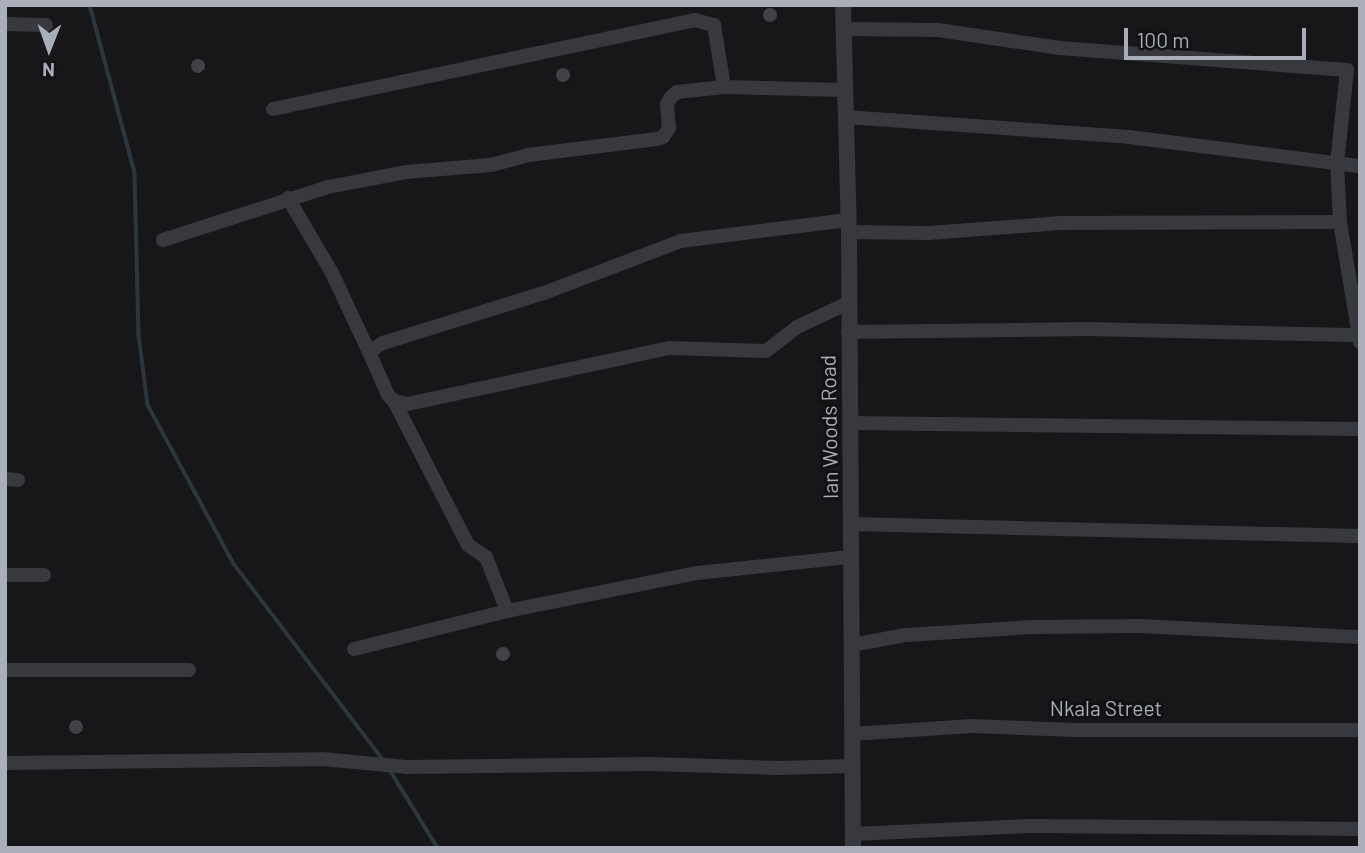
<!DOCTYPE html>
<html>
<head>
<meta charset="utf-8">
<style>
  body { margin:0 }
  #map { position:relative; width:1365px; height:853px; overflow:hidden; background:#171719; font-family:Barlow,sans-serif }
  div>[style] { position:absolute }
  [style*='--x'] { left:calc(var(--x)*1px); top:calc(var(--y)*1px); width:calc(var(--w)*1px); rotate:calc(var(--a)*1deg) }
  .shadow>* { inset:0; background:#0007 }
  .stream>* { height:3.5px; margin:-1.75px; padding:0 1.75px; transform-origin:1.75px; border-radius:1.75px; background:#2d363d }
  .building>* { inset:0; background:#414246 }
  .round { border-radius:50% }
  .minor>* { height:14px; margin:-7px; padding:0 7px; transform-origin:7px; border-radius:7px; background:#38393e }
  .tertiary>* { height:16px; margin:-8px; padding:0 8px; transform-origin:8px; border-radius:8px; background:#38393e }
  span { translate:-50% -50%; white-space:nowrap; text-align:center; line-height:1.15; -webkit-text-stroke:6px #121214; paint-order:stroke }
  .street-label { font-size:21px; color:#a9aeb9 }
  .frame { position:absolute; inset:0; border:7px solid #a9aeb9; pointer-events:none }
  .north { position:absolute; left:14px; top:14px; width:70px; height:70px; -webkit-text-stroke:5px #121214; paint-order:stroke; rotate:181deg; font-size:19px; font-weight:700; line-height:28px; text-align:center; color:#a9aeb9 }
  .north::after { content:''; display:block; margin:auto; width:24px; height:32px; background:#a9aeb9; clip-path:polygon(50% 0,100% 100%,50% 72%,0 100%) }
  .scale { position:absolute; left:1124px; top:28px; width:182px; height:32px; box-sizing:border-box; border:4px solid #a9aeb9; border-top:0; padding-left:9px; font-size:21px; line-height:24px; white-space:nowrap; color:#a9aeb9; -webkit-text-stroke:5px #121214; paint-order:stroke }
</style>
</head>
<body>
<div id="map">
  <div class="shadow">
    <div style="clip-path:polygon(772px 11px,776px 20px,769px 22px,766px 12px)"></div>
    <div style="clip-path:polygon(195px 63px,204px 64px,204px 72px,196px 71px)"></div>
    <div style="clip-path:polygon(560px 72px,569px 74px,569px 81px,563px 82px)"></div>
    <div style="clip-path:polygon(499px 651px,507px 651px,510px 659px,502px 660px)"></div>
    <div style="clip-path:polygon(73px 724px,81px 724px,82px 733px,76px 734px)"></div>
  </div>
  <div class="stream">
    <div style="--x:90;--y:5;--w:174;--a:75"></div>
    <div style="--x:135;--y:173;--w:162;--a:88.6"></div>
    <div style="--x:139;--y:335;--w:71;--a:82.7"></div>
    <div style="--x:148;--y:405;--w:181;--a:61.6"></div>
    <div style="--x:234;--y:564;--w:248;--a:52.7"></div>
    <div style="--x:390;--y:770;--w:92;--a:58.4"></div>
  </div>
  <div class="building">
    <div class="round" style="left:763px;top:8px;width:14px;height:14px"></div>
    <div class="round" style="left:191px;top:59px;width:14px;height:14px"></div>
    <div class="round" style="left:556px;top:68px;width:14px;height:14px"></div>
    <div class="round" style="left:496px;top:647px;width:14px;height:14px"></div>
    <div class="round" style="left:69px;top:720px;width:14px;height:14px"></div>
  </div>
  <div class="minor">
    <div style="--x:5;--y:24;--w:41;--a:1.4"></div>
    <div style="--x:843;--y:29;--w:95;--a:0.6"></div>
    <div style="--x:938;--y:30;--w:123;--a:8.4"></div>
    <div style="--x:1060;--y:48;--w:288;--a:4.4"></div>
    <div style="--x:1347;--y:70;--w:94;--a:96.1"></div>
    <div style="--x:1337;--y:163;--w:59;--a:87.1"></div>
    <div style="--x:1340;--y:222;--w:122;--a:80.5"></div>
    <div style="--x:273;--y:109;--w:431;--a:-11.9"></div>
    <div style="--x:695;--y:20;--w:20;--a:15"></div>
    <div style="--x:714;--y:25;--w:63;--a:80.8"></div>
    <div style="--x:724;--y:87;--w:121;--a:1.4"></div>
    <div style="--x:845;--y:117;--w:285;--a:4"></div>
    <div style="--x:1129;--y:137;--w:233;--a:7.2"></div>
    <div style="--x:288;--y:198;--w:87;--a:59.6"></div>
    <div style="--x:332;--y:273;--w:87;--a:64.9"></div>
    <div style="--x:849;--y:232;--w:80;--a:0.7"></div>
    <div style="--x:929;--y:233;--w:132;--a:-4.3"></div>
    <div style="--x:1061;--y:223;--w:279;--a:-0.2"></div>
    <div style="--x:163;--y:240;--w:173;--a:-17.8"></div>
    <div style="--x:328;--y:187;--w:79;--a:-10.9"></div>
    <div style="--x:406;--y:172;--w:85;--a:-4.7"></div>
    <div style="--x:491;--y:165;--w:38;--a:-15"></div>
    <div style="--x:528;--y:155;--w:130;--a:-7.1"></div>
    <div style="--x:657;--y:139;--w:6;--a:-18"></div>
    <div style="--x:663;--y:137;--w:11;--a:-56"></div>
    <div style="--x:669;--y:128;--w:24;--a:-95"></div>
    <div style="--x:667;--y:104;--w:8;--a:-60"></div>
    <div style="--x:671;--y:97;--w:8;--a:-40"></div>
    <div style="--x:677;--y:92;--w:47;--a:-6.1"></div>
    <div style="--x:848;--y:303;--w:56;--a:154.8"></div>
    <div style="--x:797;--y:327;--w:39;--a:142"></div>
    <div style="--x:766;--y:351;--w:97;--a:-178.2"></div>
    <div style="--x:669;--y:348;--w:267;--a:167.9"></div>
    <div style="--x:408;--y:404;--w:14;--a:-168"></div>
    <div style="--x:394;--y:401;--w:8;--a:-135"></div>
    <div style="--x:388;--y:395;--w:47;--a:-113.8"></div>
    <div style="--x:369;--y:352;--w:17;--a:-33"></div>
    <div style="--x:383;--y:343;--w:169;--a:-17.3"></div>
    <div style="--x:544;--y:293;--w:147;--a:-20.8"></div>
    <div style="--x:681;--y:241;--w:168;--a:-7.2"></div>
    <div style="--x:848;--y:332;--w:239;--a:-0.7"></div>
    <div style="--x:1087;--y:329;--w:273;--a:1.3"></div>
    <div style="--x:394;--y:401;--w:162;--a:62.8"></div>
    <div style="--x:468;--y:545;--w:22;--a:34"></div>
    <div style="--x:486;--y:557;--w:58;--a:68.7"></div>
    <div style="--x:851;--y:423;--w:509;--a:0.68"></div>
    <div style="--x:5;--y:479;--w:13;--a:4"></div>
    <div style="--x:851;--y:524;--w:509;--a:1.35"></div>
    <div style="--x:5;--y:575;--w:39;--a:0"></div>
    <div style="--x:852;--y:645;--w:55;--a:-10.5"></div>
    <div style="--x:906;--y:635;--w:126;--a:-3.6"></div>
    <div style="--x:1032;--y:627;--w:108;--a:-0.5"></div>
    <div style="--x:1140;--y:626;--w:220;--a:2.9"></div>
    <div style="--x:354;--y:649;--w:158;--a:-13.9"></div>
    <div style="--x:507;--y:611;--w:194;--a:-11.3"></div>
    <div style="--x:697;--y:573;--w:154;--a:-6"></div>
    <div style="--x:5;--y:670;--w:184;--a:0"></div>
    <div style="--x:852;--y:734;--w:120;--a:-3.8"></div>
    <div style="--x:972;--y:726;--w:102;--a:2.2"></div>
    <div style="--x:1074;--y:730;--w:286;--a:0"></div>
    <div style="--x:5;--y:763;--w:317;--a:-0.7"></div>
    <div style="--x:322;--y:759;--w:84;--a:5.4"></div>
    <div style="--x:406;--y:767;--w:244;--a:-0.7"></div>
    <div style="--x:650;--y:764;--w:128;--a:1.8"></div>
    <div style="--x:778;--y:768;--w:74;--a:-1.5"></div>
    <div style="--x:853;--y:834;--w:177;--a:-2.6"></div>
    <div style="--x:1030;--y:826;--w:330;--a:0.5"></div>
  </div>
  <div class="tertiary">
    <div style="--x:843;--y:5;--w:227;--a:88.5"></div>
    <div style="--x:849;--y:232;--w:616;--a:89.63"></div>
  </div>
  <div class="street-label">
    <span style="left:829px;top:427px;rotate:-91deg">Ian Woods Road</span>
    <span style="left:1106px;top:708px">Nkala Street</span>
  </div>
  <div class="frame"></div>
  <div class="north">N</div>
  <div class="scale">100 m</div>
</div>
</body>
</html>
